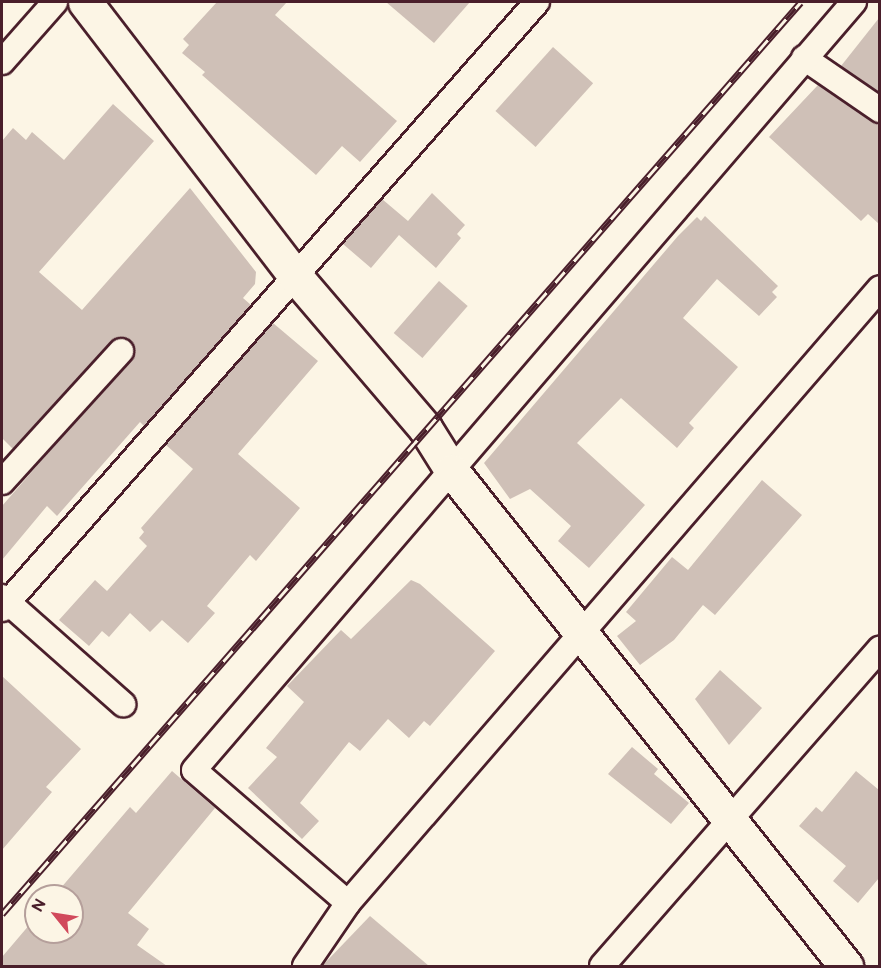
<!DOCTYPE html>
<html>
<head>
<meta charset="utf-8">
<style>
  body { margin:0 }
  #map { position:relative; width:881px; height:968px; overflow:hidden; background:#fcf5e5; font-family:"Balsamiq Sans",sans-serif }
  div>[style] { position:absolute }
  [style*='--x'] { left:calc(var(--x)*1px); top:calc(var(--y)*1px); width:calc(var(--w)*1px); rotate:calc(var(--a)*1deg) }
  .building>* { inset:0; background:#cfc0b7; transform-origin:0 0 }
  .roads { filter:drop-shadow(2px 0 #4a1f2b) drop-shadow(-2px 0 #4a1f2b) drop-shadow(0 2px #4a1f2b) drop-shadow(0 -2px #4a1f2b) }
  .street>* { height:24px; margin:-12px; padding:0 12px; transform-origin:12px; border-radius:12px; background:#fcf5e5 }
  .secondary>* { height:33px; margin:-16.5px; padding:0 16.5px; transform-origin:16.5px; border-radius:16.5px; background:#fcf5e5 }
  .rail>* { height:7px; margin-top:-3.5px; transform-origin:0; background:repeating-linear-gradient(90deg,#fcf5e5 0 14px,#4a1f2b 0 28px); box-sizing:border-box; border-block:2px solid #4a1f2b }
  span { translate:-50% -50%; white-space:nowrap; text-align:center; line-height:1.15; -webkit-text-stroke:4.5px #fcf5e5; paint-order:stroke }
  .frame { position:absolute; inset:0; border:3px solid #4a1f2b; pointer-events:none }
  .north { position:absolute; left:24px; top:884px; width:60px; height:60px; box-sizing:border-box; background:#fcf5e5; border:2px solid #b59f9b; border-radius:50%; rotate:300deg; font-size:16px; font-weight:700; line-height:24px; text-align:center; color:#4a1f2b }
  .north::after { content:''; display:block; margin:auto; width:21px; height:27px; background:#d1495b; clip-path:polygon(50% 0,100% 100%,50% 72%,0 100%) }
</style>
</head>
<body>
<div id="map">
  <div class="building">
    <div style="clip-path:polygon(217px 2px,287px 2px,275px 15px,397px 121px,360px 162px,342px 146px,316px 175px,202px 75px,205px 72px,182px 53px,189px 45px,183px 39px)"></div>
    <div style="clip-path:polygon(386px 2px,470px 2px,434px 43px)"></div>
    <div style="clip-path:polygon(879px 18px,879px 92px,841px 66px)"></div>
    <div style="left:553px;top:47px;width:54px;height:86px;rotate:42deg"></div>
    <div style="clip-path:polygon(818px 85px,879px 124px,879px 224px,868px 214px,861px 221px,769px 137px)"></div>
    <div style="clip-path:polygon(113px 104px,154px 141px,39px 272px,82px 310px,190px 188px,256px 272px,255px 284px,243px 298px,251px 305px,144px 426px,140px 422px,57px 516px,47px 506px,2px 560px,2px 506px,135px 353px,130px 340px,116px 338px,13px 449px,2px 438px,2px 141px,13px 128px,26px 140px,32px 132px,64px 160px)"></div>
    <div style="clip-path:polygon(432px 193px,465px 225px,457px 234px,461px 238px,436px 268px,399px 235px,371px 268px,343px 244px,382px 199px,408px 221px)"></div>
    <div style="clip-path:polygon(705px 216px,778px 286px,772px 292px,777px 297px,759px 316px,717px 279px,683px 318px,738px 367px,689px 423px,694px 428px,677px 448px,621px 398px,577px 443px,645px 505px,589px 568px,558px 541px,571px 526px,530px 489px,510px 499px,484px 463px,678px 236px,697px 217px,701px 221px)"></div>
    <div style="left:439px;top:281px;width:38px;height:69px;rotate:41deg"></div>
    <div style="clip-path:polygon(273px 323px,318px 361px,238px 454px,300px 508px,256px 561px,250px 555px,207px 606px,215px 613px,188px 643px,162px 620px,150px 632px,130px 613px,109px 637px,102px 631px,89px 646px,59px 620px,95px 580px,107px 591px,147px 546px,139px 538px,144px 532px,141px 528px,193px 469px,166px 445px)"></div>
    <div style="clip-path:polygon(762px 480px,802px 515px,715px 615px,703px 605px,674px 640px,640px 665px,617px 636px,636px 621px,626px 612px,672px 557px,688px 570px)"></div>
    <div style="clip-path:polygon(411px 580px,420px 584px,495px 651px,430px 726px,424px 721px,409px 738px,388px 719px,360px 751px,349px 742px,300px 803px,319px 821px,302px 839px,248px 788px,277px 757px,266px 748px,304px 702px,287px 686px,341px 630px,351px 639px)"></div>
    <div style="clip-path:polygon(720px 670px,762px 708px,729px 745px,695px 699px)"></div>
    <div style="clip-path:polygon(2px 676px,81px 749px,46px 787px,52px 792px,2px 850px)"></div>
    <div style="clip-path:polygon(632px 747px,658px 769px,654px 774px,689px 803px,671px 824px,608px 774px)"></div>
    <div style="clip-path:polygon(172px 771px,215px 808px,128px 913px,149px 929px,137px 945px,167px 966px,2px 966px,2px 957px,36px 917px,36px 932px,72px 932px,72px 896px,54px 896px,130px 807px,136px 813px)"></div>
    <div style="clip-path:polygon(856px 771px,879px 790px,879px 878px,858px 903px,833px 881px,846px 866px,799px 826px,816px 807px,822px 812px)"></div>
    <div style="clip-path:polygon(370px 916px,429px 966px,322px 966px)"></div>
  </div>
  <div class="roads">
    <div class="street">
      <div style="--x:804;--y:58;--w:92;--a:34.4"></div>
      <div style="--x:2;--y:62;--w:80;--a:-48.5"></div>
      <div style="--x:2;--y:482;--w:177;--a:-47.7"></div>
      <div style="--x:2;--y:597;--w:162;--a:41.5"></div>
      <div style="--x:2;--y:609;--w:809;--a:-48.61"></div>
      <div style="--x:348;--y:903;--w:203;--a:-139.2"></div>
      <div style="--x:194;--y:770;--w:1013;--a:-49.33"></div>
      <div style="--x:305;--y:966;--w:76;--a:-55.7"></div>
      <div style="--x:348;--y:903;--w:813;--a:-49.14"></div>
      <div style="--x:602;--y:966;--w:422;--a:-48.8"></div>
    </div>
    <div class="secondary">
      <div style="--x:85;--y:2;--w:347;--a:52.5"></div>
      <div style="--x:296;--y:277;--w:199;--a:49.5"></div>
      <div style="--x:425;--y:428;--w:51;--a:57.9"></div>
      <div style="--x:452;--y:471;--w:633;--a:51.48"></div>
    </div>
  </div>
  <div class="rail">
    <div style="--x:2;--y:914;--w:1212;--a:-48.78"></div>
  </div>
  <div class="frame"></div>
  <div class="north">N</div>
</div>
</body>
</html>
